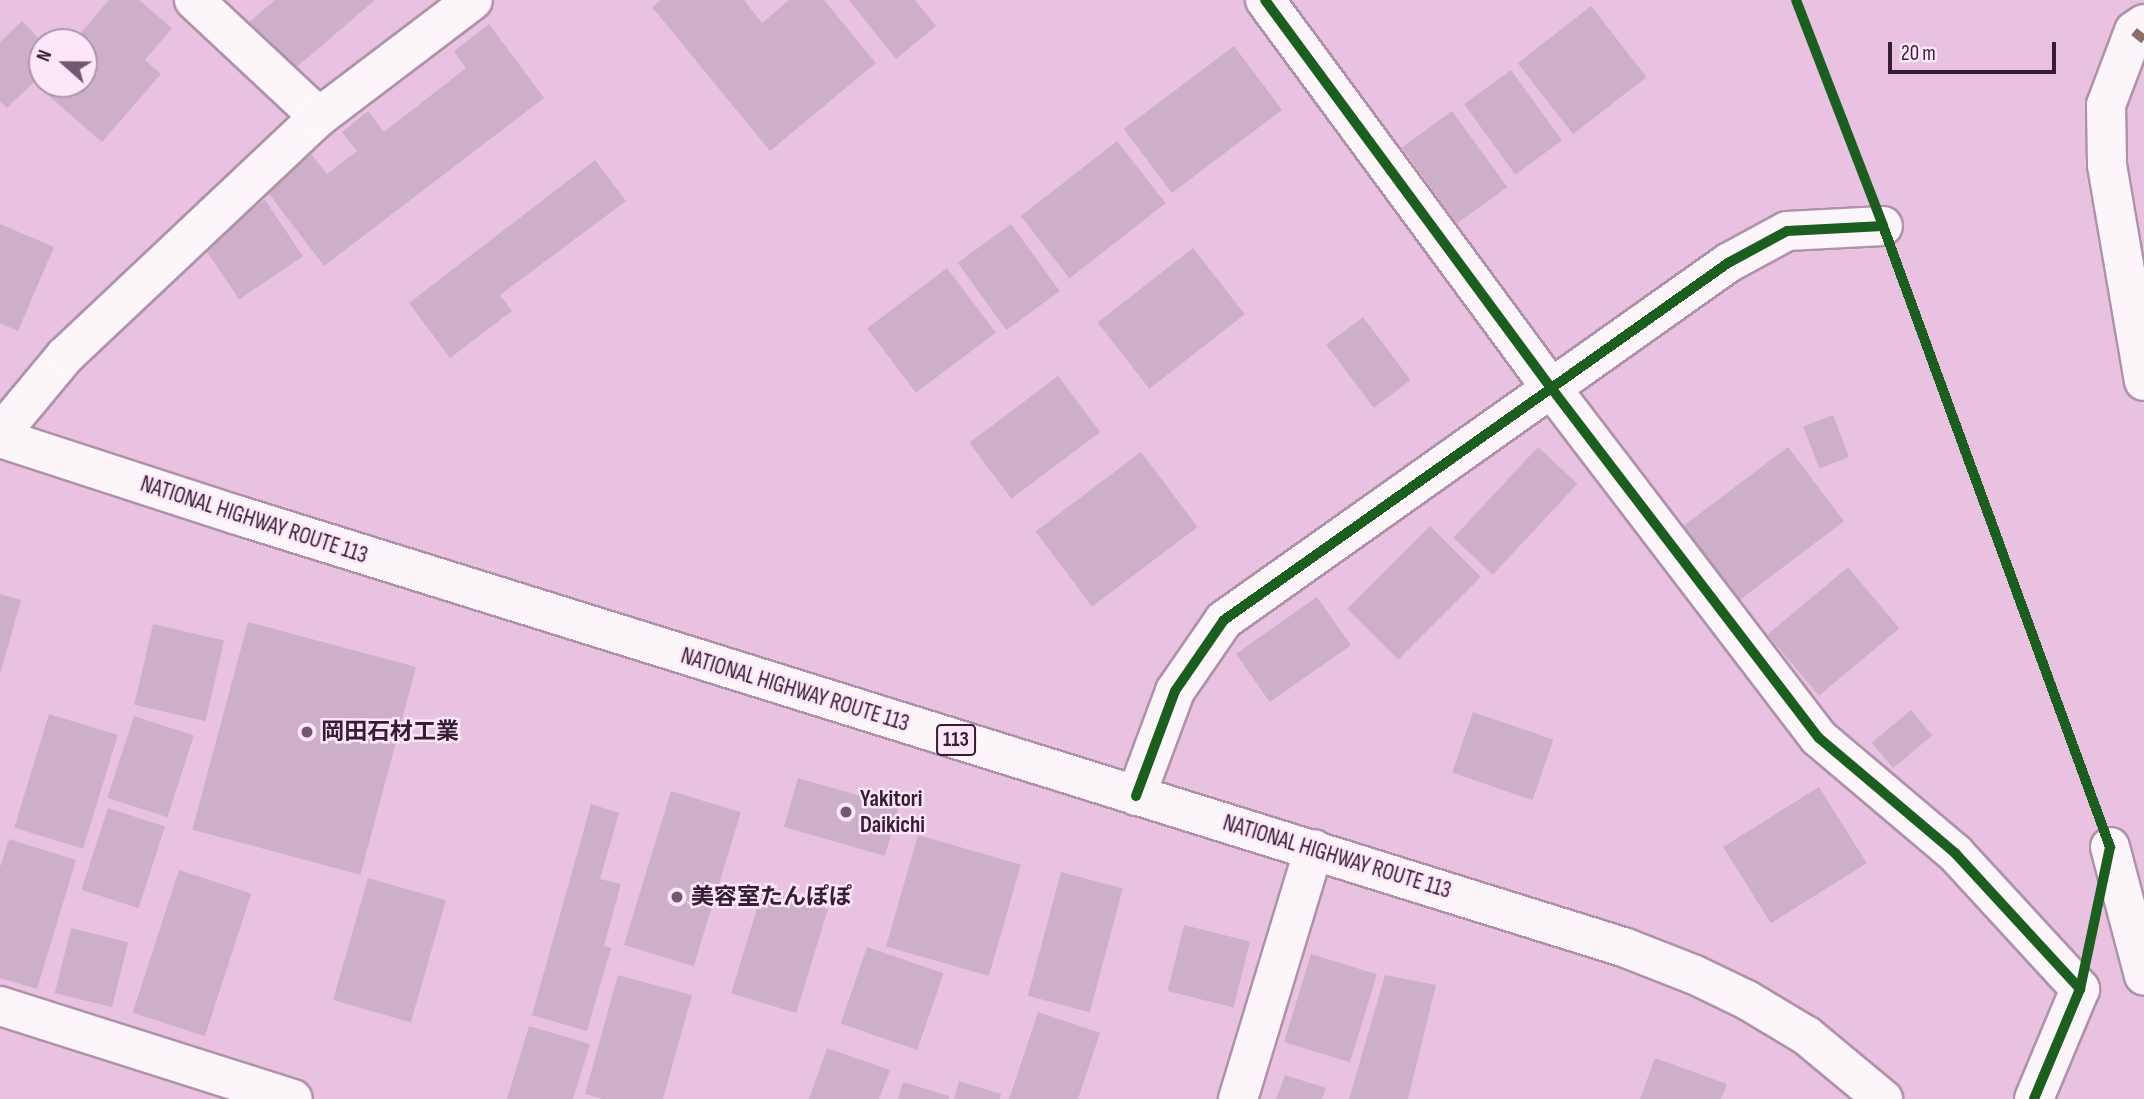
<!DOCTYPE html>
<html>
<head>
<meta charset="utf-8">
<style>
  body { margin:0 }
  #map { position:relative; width:2144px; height:1099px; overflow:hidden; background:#e9c2e2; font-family:"Sofia Sans Condensed","Noto Sans JP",sans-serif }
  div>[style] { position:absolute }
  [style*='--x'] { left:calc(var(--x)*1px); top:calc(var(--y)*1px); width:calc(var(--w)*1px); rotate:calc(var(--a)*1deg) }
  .building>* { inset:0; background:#ceafc8; transform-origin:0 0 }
  .roads { filter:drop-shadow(2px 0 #af92aa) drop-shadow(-2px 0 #af92aa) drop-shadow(0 2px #af92aa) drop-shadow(0 -2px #af92aa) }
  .minor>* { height:38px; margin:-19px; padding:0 19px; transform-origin:19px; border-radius:19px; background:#fcf6fb }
  .highway>* { height:38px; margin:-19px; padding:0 19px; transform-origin:19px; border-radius:19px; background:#fcf6fb }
  .quiet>* { height:9px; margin-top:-4.5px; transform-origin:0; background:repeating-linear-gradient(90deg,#8d6e63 0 18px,transparent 0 27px) }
  .cycleway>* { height:10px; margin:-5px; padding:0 5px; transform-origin:5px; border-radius:5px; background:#1b5e20 }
  .dots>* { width:19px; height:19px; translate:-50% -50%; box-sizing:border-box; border:4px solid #fce6f7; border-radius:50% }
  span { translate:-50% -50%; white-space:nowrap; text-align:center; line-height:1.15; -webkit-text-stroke:5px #fce6f7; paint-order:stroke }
  .shield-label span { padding:2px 5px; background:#fce6f7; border:2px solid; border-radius:5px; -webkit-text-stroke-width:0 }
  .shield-label { font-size:21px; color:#371d33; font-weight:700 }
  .street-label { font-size:23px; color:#371d33 }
  .poi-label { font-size:23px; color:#371d33; font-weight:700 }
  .left { translate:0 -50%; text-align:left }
  .north { position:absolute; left:28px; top:28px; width:70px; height:70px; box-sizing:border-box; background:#fce6f7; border:2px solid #ad96a9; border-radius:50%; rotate:291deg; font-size:19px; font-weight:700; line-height:28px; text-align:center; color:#371d33 }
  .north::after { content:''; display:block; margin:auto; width:24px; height:32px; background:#755770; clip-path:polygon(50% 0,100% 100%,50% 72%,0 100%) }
  .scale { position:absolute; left:1888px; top:42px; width:168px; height:32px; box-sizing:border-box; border:4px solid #371d33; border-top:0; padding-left:9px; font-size:21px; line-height:24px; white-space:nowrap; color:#371d33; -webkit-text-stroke:5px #fce6f7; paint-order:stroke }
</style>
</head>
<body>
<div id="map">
  <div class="building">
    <div style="clip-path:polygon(109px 0,139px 0,172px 28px,145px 60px,161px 74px,102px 142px,36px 85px,42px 78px,42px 84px,84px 84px,84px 42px,73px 42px)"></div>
    <div style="clip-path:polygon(275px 0,375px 0,291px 72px,248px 23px)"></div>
    <div style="clip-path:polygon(661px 0,744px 0,762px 23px,789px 0,824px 0,876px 63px,770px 151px,652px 7px)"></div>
    <div style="clip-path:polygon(849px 0,915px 0,936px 26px,896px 59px)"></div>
    <div style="left:1591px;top:6px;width:90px;height:93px;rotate:52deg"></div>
    <div style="clip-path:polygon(22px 21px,42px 42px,42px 74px,7px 108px,0 101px,0 42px)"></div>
    <div style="clip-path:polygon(489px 24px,544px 98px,324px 266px,266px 190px,311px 154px,327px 174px,357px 151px,342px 132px,368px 111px,384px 132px,466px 68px,454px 51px)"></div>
    <div style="left:1234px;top:46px;width:80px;height:138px;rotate:53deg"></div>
    <div style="left:1511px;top:70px;width:87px;height:58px;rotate:54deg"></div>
    <div style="left:1452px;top:111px;width:94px;height:62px;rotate:54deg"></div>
    <div style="left:1117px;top:141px;width:79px;height:122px;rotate:52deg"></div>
    <div style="clip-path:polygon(595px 160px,626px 201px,500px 295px,512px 311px,450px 358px,409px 303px)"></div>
    <div style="left:265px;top:200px;width:68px;height:77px;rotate:56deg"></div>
    <div style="clip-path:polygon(0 224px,54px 247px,18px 331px,0 323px)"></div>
    <div style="left:1011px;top:224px;width:83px;height:66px;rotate:54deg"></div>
    <div style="left:1193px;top:248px;width:84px;height:121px;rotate:52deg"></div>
    <div style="left:947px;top:268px;width:81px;height:100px;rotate:53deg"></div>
    <div style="left:1363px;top:317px;width:79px;height:46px;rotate:53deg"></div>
    <div style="left:1058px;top:376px;width:70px;height:111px;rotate:53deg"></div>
    <div style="left:1833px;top:415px;width:45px;height:32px;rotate:69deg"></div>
    <div style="left:1538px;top:447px;width:54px;height:124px;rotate:43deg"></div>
    <div style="left:1788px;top:447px;width:93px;height:134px;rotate:53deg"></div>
    <div style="left:1141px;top:452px;width:94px;height:132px;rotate:53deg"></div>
    <div style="left:1430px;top:526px;width:72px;height:117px;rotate:45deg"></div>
    <div style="left:1848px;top:567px;width:80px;height:105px;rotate:50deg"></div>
    <div style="clip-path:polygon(0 594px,21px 600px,1px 671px,0 671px)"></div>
    <div style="left:1317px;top:597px;width:59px;height:99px;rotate:55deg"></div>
    <div style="left:248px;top:622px;width:174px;height:215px;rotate:15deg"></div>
    <div style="left:153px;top:624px;width:73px;height:83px;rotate:13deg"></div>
    <div style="left:1911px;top:710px;width:33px;height:51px;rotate:50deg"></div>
    <div style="left:1473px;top:712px;width:85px;height:64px;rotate:19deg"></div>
    <div style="left:49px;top:714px;width:72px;height:119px;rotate:17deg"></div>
    <div style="left:134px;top:716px;width:63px;height:86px;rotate:18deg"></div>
    <div style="left:798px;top:778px;width:105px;height:51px;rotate:16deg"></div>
    <div style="left:1819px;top:787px;width:90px;height:113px;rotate:58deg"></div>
    <div style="left:671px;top:791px;width:73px;height:161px;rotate:17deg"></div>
    <div style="clip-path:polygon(591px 804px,619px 813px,600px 879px,621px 884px,604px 946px,611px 948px,587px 1031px,532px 1015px)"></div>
    <div style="left:108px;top:808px;width:60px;height:86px;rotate:18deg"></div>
    <div style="left:918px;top:835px;width:107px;height:116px;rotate:16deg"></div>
    <div style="clip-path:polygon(9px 839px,76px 860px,37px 989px,0 978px,0 867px)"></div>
    <div style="left:179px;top:870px;width:76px;height:150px;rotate:18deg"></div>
    <div style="left:1061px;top:872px;width:64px;height:128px;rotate:15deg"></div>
    <div style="left:368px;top:878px;width:81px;height:127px;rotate:16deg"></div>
    <div style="left:763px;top:889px;width:68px;height:109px;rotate:17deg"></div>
    <div style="left:1184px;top:925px;width:68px;height:68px;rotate:14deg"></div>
    <div style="left:71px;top:928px;width:59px;height:67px;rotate:14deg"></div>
    <div style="left:867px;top:947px;width:81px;height:81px;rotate:19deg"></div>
    <div style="left:1311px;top:954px;width:69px;height:92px;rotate:17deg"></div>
    <div style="clip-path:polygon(618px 975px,692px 995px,663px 1099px,603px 1099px,585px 1094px)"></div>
    <div style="clip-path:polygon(1385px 975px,1436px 985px,1408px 1099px,1349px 1099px)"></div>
    <div style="clip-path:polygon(1038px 1012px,1100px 1033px,1078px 1099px,1009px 1099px)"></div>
    <div style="clip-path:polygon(529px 1026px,590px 1044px,573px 1099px,507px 1099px)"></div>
    <div style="clip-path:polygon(827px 1048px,890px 1070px,879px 1099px,809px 1099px)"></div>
    <div style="clip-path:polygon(1655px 1058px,1727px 1084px,1721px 1099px,1640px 1099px)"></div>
    <div style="clip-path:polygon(1285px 1075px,1326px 1088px,1322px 1099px,1276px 1099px)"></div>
    <div style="clip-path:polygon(959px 1081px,1001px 1094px,1000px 1099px,954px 1099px)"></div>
    <div style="clip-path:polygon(903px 1082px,949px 1096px,949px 1099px,898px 1099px)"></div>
  </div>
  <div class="roads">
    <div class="minor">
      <div style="--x:194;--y:0;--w:171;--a:43.1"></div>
      <div style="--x:1265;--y:0;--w:483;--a:53.6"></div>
      <div style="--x:1552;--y:389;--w:439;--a:52.6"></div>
      <div style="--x:1819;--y:738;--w:178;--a:40.2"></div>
      <div style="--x:1955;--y:853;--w:185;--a:47.4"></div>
      <div style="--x:2080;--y:989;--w:119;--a:112.7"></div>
      <div style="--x:2144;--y:24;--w:12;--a:145"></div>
      <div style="--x:2134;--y:31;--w:79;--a:110.7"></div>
      <div style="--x:2106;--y:105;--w:60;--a:89"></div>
      <div style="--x:2107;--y:165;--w:219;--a:80.3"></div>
      <div style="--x:0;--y:434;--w:102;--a:-50.2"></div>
      <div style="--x:65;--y:356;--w:349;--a:-43.3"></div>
      <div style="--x:319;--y:117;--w:193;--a:-37.2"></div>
      <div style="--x:1136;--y:796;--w:112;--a:-69.6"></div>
      <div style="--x:1175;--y:691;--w:86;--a:-55.4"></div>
      <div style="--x:1224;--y:620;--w:618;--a:-35.31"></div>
      <div style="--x:1728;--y:263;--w:67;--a:-28.5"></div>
      <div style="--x:1787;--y:231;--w:96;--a:-3"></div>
      <div style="--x:2110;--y:847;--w:133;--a:75.2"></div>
      <div style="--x:0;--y:1006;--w:307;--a:17.6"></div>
      <div style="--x:1238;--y:1099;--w:261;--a:-73.1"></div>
    </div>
    <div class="highway">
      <div style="--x:0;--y:438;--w:249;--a:18"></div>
      <div style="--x:237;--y:515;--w:1455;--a:17.31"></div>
      <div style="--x:1626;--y:948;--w:74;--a:21.4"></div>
      <div style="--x:1695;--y:975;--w:58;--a:25.7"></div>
      <div style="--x:1747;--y:1000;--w:70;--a:31"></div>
      <div style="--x:1807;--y:1036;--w:99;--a:39.7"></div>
    </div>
  </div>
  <div class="quiet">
    <div style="--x:2134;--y:31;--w:13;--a:39"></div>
  </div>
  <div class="cycleway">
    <div style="--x:1265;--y:0;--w:483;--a:53.6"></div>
    <div style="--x:1552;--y:389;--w:439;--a:52.6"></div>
    <div style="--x:1819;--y:738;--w:178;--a:40.2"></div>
    <div style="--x:1955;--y:853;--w:185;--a:47.4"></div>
    <div style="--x:2080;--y:989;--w:119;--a:112.7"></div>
    <div style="--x:1796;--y:0;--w:242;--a:68.9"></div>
    <div style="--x:1883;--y:226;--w:661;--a:69.92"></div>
    <div style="--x:2110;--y:847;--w:145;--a:101.9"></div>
    <div style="--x:1136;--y:796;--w:112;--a:-69.6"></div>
    <div style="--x:1175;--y:691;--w:86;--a:-55.4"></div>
    <div style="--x:1224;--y:620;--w:618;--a:-35.31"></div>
    <div style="--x:1728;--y:263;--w:67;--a:-28.5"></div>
    <div style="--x:1787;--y:231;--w:96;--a:-3"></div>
  </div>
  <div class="dots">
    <div style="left:307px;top:732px;background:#755770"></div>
    <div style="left:846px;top:812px;background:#755770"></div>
    <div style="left:677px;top:897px;background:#755770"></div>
  </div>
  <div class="shield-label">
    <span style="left:956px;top:740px">113</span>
  </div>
  <div class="street-label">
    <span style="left:254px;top:520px;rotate:18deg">NATIONAL HIGHWAY ROUTE 113</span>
    <span style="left:795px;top:690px;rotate:17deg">NATIONAL HIGHWAY ROUTE 113</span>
    <span style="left:1337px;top:857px;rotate:17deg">NATIONAL HIGHWAY ROUTE 113</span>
  </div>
  <div class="poi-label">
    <span class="left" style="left:321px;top:732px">岡田石材工業</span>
    <span class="left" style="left:860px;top:812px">Yakitori<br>Daikichi</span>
    <span class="left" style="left:691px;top:897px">美容室たんぽぽ</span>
  </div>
  <div class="north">N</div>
  <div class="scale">20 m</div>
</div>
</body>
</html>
